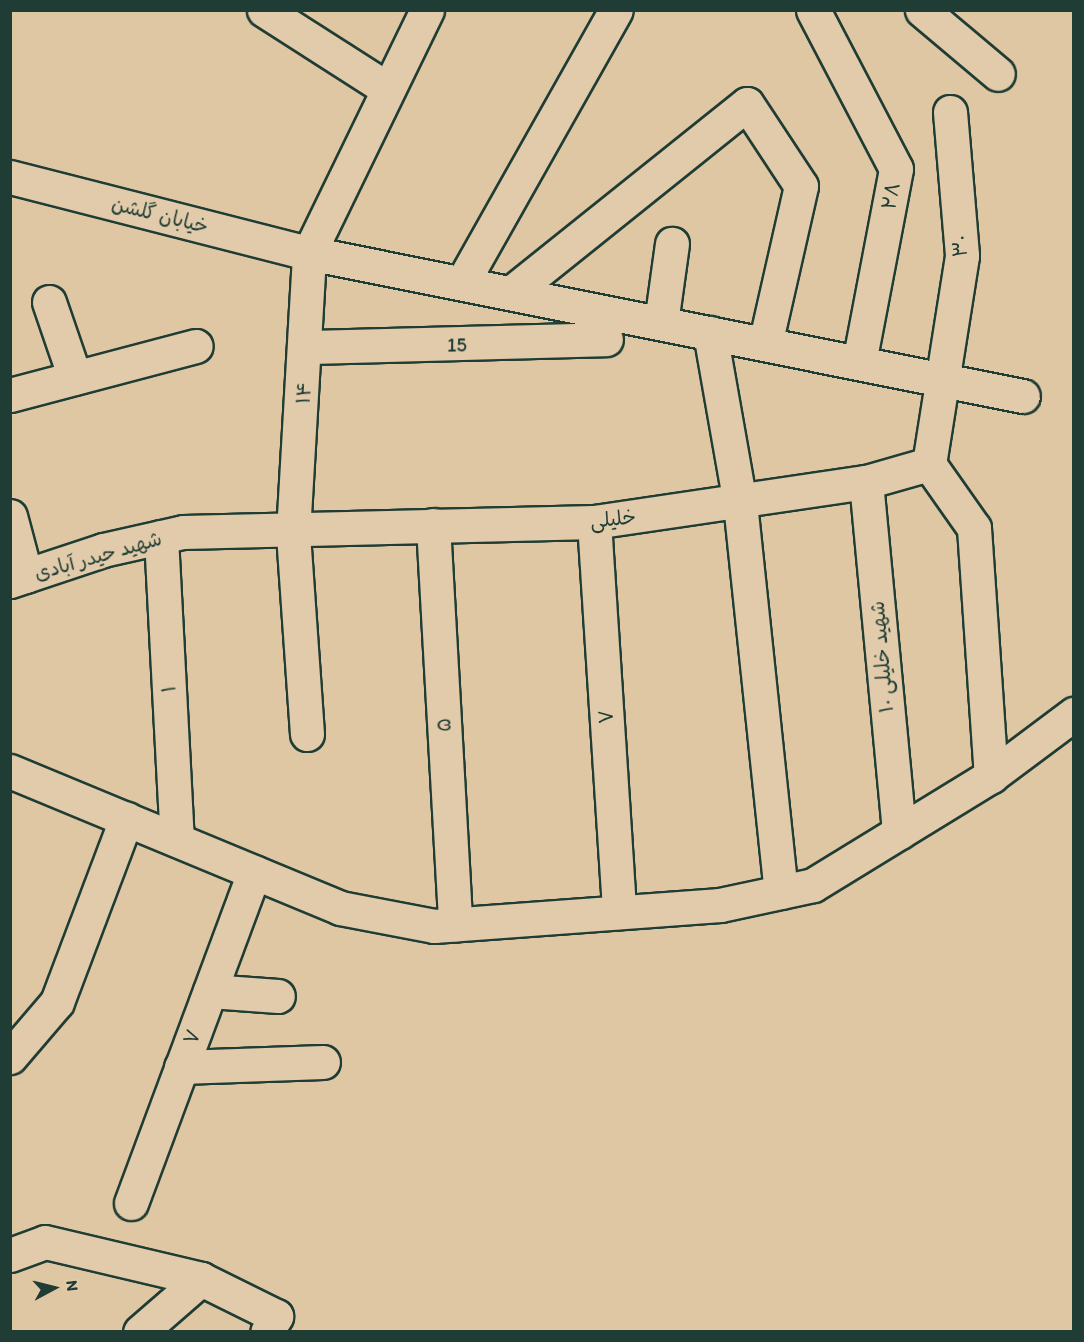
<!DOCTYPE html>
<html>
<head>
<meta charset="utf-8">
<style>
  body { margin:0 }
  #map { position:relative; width:1084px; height:1342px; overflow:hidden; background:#e0c7a3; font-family:Itim,"Playpen Sans Arabic",sans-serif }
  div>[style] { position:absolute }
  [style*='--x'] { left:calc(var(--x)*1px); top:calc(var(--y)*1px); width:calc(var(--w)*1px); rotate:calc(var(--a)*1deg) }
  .roads { filter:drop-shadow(2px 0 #1f3d34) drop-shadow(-2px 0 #1f3d34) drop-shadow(0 2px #1f3d34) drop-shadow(0 -2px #1f3d34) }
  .minor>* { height:33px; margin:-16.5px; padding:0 16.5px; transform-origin:16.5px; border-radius:16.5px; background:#e2cbab }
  span { translate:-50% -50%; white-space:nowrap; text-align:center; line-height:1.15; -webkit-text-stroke:5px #e2cbab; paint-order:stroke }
  .street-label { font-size:20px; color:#1f3d34 }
  .frame { position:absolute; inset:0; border:12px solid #1f3d34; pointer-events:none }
  .north { position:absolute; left:24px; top:1258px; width:60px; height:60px; -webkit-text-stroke:4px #e2cbab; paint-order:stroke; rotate:83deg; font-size:16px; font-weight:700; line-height:24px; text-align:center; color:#1f3d34 }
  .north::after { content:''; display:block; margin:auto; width:21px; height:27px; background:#1f3d34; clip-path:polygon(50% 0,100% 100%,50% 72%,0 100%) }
</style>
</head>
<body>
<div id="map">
  <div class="roads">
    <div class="minor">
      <div style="--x:264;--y:10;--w:145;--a:32.6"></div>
      <div style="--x:813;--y:10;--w:179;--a:62.4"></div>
      <div style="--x:896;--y:169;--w:197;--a:100.8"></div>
      <div style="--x:922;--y:10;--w:99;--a:40.1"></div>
      <div style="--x:950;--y:112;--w:144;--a:85.2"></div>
      <div style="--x:962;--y:256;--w:211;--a:99"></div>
      <div style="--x:929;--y:464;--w:78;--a:54.9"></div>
      <div style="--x:974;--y:528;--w:249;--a:86.1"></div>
      <div style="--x:10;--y:177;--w:309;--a:14.3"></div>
      <div style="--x:309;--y:253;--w:728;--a:11.33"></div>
      <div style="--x:462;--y:283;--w:313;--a:-60.6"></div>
      <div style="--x:511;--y:293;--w:302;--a:-38.7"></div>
      <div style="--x:747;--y:104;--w:98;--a:56.6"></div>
      <div style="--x:801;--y:186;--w:162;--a:102.8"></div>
      <div style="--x:49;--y:302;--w:80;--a:71.1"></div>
      <div style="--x:661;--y:323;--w:80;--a:-82.1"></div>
      <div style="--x:710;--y:333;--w:173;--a:80"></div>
      <div style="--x:740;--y:503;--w:391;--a:84"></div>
      <div style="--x:308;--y:347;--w:298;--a:-1.5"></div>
      <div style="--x:10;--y:395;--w:192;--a:-14.8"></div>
      <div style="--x:866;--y:482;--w:352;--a:84.6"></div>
      <div style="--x:10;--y:516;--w:62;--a:75.1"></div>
      <div style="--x:594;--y:522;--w:391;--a:86.3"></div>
      <div style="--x:433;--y:525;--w:400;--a:86.8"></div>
      <div style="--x:161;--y:537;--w:303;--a:87"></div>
      <div style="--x:10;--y:581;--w:98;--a:-18.4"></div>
      <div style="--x:103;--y:550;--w:82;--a:-12.7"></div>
      <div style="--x:183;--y:532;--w:411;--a:-1.4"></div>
      <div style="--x:594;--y:522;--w:275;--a:-8.4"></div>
      <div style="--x:866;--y:482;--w:66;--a:-15.9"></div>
      <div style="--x:307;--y:734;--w:201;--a:-94"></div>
      <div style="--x:293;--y:533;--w:280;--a:-86.7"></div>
      <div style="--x:309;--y:253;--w:270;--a:-64.1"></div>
      <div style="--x:10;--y:771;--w:357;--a:22.5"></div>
      <div style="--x:340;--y:908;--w:96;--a:10.8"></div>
      <div style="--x:434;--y:926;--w:287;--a:-4.2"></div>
      <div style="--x:720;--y:905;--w:95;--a:-12.1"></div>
      <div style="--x:813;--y:885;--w:209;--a:-31.5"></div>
      <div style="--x:991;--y:776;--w:104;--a:-36.8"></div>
      <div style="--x:210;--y:991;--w:68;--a:4.2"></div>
      <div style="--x:10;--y:1057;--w:72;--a:-49.5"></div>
      <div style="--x:57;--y:1002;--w:196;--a:-69.3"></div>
      <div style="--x:181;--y:1067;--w:142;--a:-2"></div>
      <div style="--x:131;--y:1203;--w:353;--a:-69.6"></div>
      <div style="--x:10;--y:1255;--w:37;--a:-20"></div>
      <div style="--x:45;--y:1242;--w:160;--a:13.3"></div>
      <div style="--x:201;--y:1279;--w:84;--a:26.3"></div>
      <div style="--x:276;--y:1316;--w:18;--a:119"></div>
      <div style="--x:140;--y:1332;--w:81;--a:-41"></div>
    </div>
  </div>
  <div class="street-label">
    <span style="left:891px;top:196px;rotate:-79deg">۲۸</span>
    <span style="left:160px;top:215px;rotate:14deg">خیابان گلشن</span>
    <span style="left:960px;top:246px;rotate:-91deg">۳۰</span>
    <span style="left:457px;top:345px;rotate:-1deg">15</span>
    <span style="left:304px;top:393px;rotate:-86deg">۱۴</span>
    <span style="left:613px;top:519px;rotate:-6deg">خلیلی</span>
    <span style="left:98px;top:556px;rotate:-16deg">شهید حیدر آبادی</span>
    <span style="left:882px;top:657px;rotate:-95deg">شهید خلیلی ۱۰</span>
    <span style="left:169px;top:689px;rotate:-93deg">۱</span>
    <span style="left:606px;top:717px;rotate:-94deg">۷</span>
    <span style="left:444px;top:725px;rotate:-93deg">۵</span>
    <span style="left:192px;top:1037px;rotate:-69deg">۷</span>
  </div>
  <div class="frame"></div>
  <div class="north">N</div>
</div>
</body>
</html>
